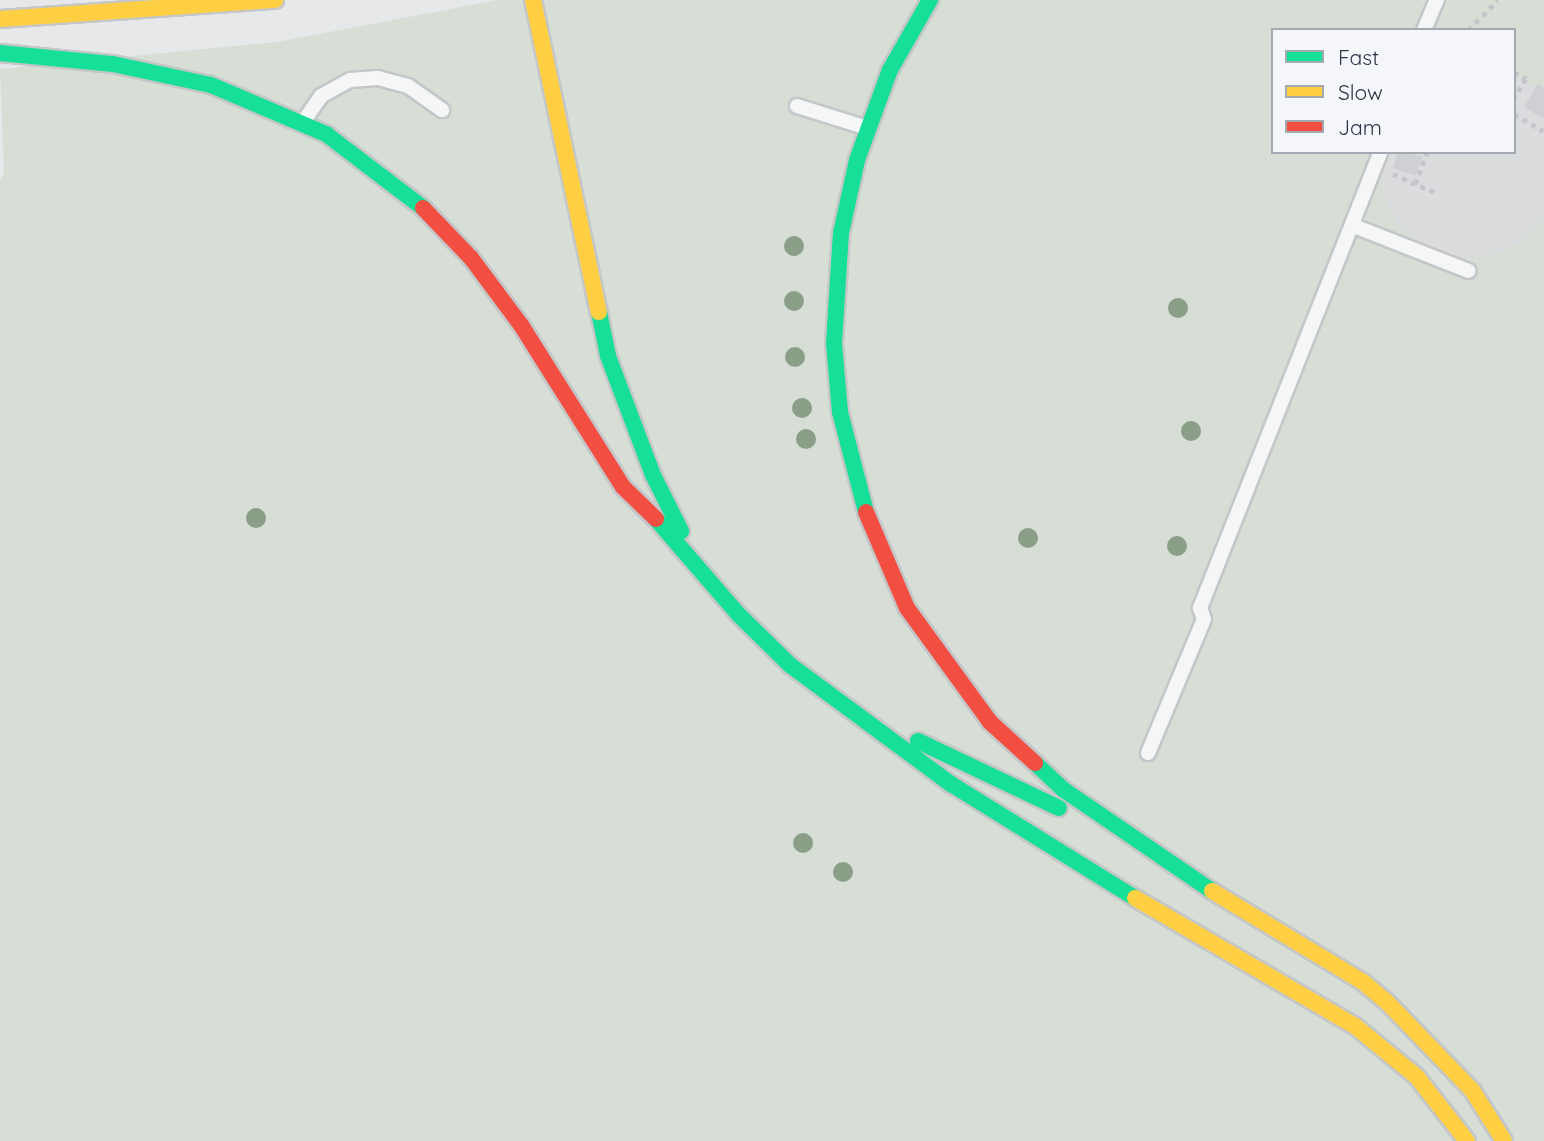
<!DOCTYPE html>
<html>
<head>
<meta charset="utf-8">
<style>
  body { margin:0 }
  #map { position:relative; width:1544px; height:1141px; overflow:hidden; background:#e6e8ea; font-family:Quicksand,sans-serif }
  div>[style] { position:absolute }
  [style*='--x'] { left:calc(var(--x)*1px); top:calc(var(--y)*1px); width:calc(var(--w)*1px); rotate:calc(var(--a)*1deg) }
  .green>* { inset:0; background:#d6ded6 }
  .runway>* { height:177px; margin:-88.5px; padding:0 88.5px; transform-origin:88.5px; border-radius:88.5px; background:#dadcde }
  .building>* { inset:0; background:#ced0d3 }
  .path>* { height:4.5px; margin-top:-2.25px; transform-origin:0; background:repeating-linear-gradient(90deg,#c5c6ca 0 5px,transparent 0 10px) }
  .roads { filter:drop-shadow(2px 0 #c4c6c8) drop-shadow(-2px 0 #c4c6c8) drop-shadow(0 2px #c4c6c8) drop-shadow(0 -2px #c4c6c8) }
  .lane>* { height:14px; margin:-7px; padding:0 7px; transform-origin:7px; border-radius:7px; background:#f5f6f7 }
  .fast>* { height:16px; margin:-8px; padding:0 8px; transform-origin:8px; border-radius:8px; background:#16e098 }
  .slow>* { height:16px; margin:-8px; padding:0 8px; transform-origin:8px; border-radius:8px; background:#ffcf43 }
  .jam>* { height:16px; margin:-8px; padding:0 8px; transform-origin:8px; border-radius:8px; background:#f24e42 }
  .trees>* { width:20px; height:20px; margin:-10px; border-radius:50%; background:#8a9e88 }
  span { translate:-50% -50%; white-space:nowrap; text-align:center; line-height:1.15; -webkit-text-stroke:5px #f4f6f9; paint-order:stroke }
  .legend { position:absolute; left:1271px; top:28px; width:245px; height:126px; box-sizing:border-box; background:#f4f6f9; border:2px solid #a4a8b1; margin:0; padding:9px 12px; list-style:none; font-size:21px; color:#2b3445 }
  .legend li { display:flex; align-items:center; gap:14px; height:35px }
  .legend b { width:35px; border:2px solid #a4a8b1 }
</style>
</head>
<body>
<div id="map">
  <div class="green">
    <div style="clip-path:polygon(evenodd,498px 0,1544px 0,1544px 1141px,0 1141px,0 181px,4px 172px,0 69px,277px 42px,498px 0,1273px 30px,1514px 30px,1514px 152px,1273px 152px,1273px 30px)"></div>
  </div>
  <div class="runway">
    <div style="--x:1468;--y:170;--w:19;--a:-69"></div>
  </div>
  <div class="building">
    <div style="clip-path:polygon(1538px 84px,1544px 88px,1544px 119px,1524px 107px)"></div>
    <div style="clip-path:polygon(1398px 152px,1423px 156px,1415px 176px,1393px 168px)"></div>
  </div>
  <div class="path">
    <div style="--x:1468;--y:30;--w:42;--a:-45"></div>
    <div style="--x:1514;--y:72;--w:14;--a:30"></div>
    <div style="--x:1526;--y:79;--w:23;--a:121"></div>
    <div style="--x:1514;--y:114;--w:34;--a:30"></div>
    <div style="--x:1393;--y:174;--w:45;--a:23.7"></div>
    <div style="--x:1415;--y:184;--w:34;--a:-69"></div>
  </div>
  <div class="roads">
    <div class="lane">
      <div style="--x:1424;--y:30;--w:33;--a:-67"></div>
      <div style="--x:797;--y:106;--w:73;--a:17.4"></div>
      <div style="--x:303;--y:122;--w:32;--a:-55"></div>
      <div style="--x:321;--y:96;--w:33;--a:-29"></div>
      <div style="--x:350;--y:80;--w:28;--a:-4"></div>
      <div style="--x:378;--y:78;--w:31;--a:15"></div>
      <div style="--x:408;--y:86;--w:42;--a:35.2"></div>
      <div style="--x:1354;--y:226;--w:123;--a:21.4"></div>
      <div style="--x:1148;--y:753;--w:145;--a:-67.3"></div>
      <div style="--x:1204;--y:619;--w:12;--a:-110"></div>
      <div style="--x:1200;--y:608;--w:491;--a:-68.4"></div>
    </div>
    <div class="fast">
      <div style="--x:0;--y:53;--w:114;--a:5.6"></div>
      <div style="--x:113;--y:64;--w:100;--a:12.1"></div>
      <div style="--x:211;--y:85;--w:125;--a:23.1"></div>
      <div style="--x:326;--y:134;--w:122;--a:37.3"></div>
      <div style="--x:599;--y:312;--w:45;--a:78.4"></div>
      <div style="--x:608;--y:356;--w:127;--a:69.3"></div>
      <div style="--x:653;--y:475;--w:63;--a:63.4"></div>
      <div style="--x:866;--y:512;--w:103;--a:-104.6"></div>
      <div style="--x:840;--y:412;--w:69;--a:-95"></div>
      <div style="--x:834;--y:343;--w:110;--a:-86.4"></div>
      <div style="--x:841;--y:233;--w:75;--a:-77.6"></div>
      <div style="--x:857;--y:160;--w:96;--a:-69.9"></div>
      <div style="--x:890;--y:70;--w:81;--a:-60.3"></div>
      <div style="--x:656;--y:519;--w:127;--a:49.2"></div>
      <div style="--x:739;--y:615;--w:71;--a:44.4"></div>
      <div style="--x:790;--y:665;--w:200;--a:36.5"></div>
      <div style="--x:951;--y:784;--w:216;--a:31.8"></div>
      <div style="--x:918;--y:741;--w:156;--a:25.4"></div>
      <div style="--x:1035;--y:763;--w:40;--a:43"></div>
      <div style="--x:1064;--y:790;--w:179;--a:34.3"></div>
    </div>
    <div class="slow">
      <div style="--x:533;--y:0;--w:319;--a:78.1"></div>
      <div style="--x:0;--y:19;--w:276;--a:-4"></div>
      <div style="--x:1212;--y:891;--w:176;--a:31.1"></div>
      <div style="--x:1363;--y:982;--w:30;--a:40"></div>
      <div style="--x:1386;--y:1001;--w:124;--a:46"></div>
      <div style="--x:1472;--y:1090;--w:60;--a:57.9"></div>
      <div style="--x:1135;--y:898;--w:255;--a:30.2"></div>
      <div style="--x:1355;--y:1026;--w:80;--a:39.4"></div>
      <div style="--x:1417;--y:1077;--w:81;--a:52"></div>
    </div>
    <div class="jam">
      <div style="--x:423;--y:208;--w:69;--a:46.2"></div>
      <div style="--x:471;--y:258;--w:84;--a:53.3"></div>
      <div style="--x:521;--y:325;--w:191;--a:57.8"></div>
      <div style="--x:623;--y:487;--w:46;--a:44.1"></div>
      <div style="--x:866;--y:512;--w:104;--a:66.9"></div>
      <div style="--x:907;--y:608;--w:141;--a:53.9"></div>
      <div style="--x:990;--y:722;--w:61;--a:42.3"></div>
    </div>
  </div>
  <div class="trees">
    <div style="left:794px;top:246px"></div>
    <div style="left:794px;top:301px"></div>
    <div style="left:1178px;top:308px"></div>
    <div style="left:795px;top:357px"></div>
    <div style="left:802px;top:408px"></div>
    <div style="left:1191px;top:431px"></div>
    <div style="left:806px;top:439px"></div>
    <div style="left:256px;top:518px"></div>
    <div style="left:1028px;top:538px"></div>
    <div style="left:1177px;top:546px"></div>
    <div style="left:803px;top:843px"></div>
    <div style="left:843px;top:872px"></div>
  </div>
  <ul class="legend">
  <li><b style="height:9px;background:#16e098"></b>Fast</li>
  <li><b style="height:9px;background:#ffcf43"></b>Slow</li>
  <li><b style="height:9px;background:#f24e42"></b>Jam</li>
  </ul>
</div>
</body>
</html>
